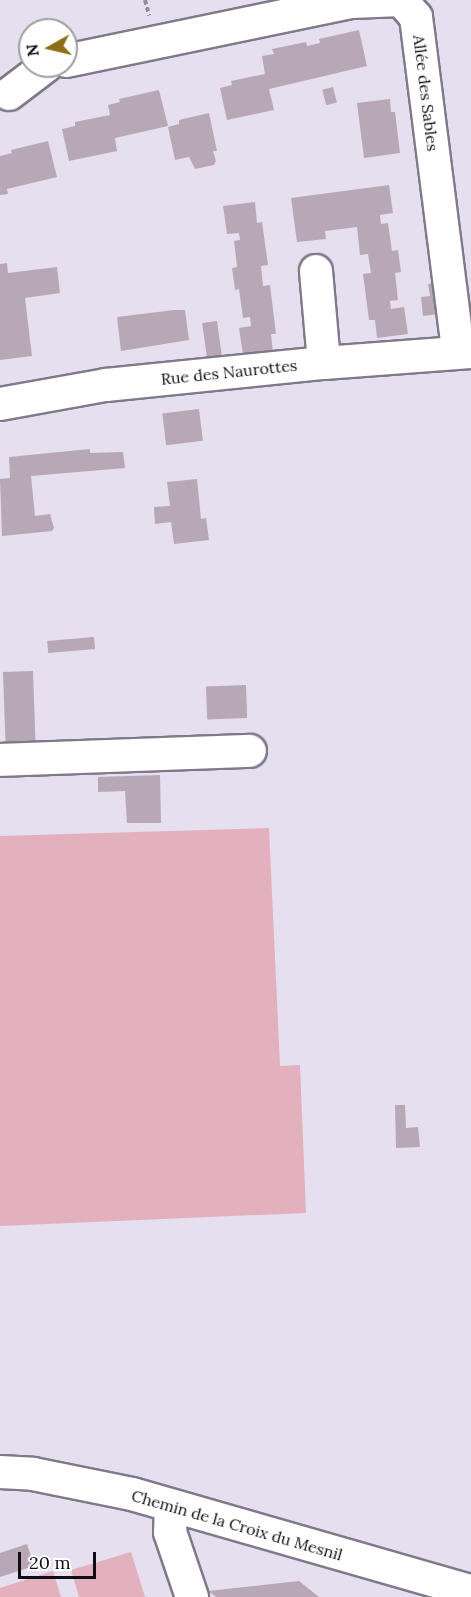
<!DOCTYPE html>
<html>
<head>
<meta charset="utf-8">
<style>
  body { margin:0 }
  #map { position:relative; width:471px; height:1597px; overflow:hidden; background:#e5dff0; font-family:Lora,serif }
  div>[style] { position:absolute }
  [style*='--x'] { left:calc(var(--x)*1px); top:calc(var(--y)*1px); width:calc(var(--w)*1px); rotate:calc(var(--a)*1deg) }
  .green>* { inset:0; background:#e3b0bd }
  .building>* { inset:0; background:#b8a8b5; transform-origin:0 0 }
  .path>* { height:4px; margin-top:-2px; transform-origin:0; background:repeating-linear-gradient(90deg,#928e9a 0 4.5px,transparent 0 7.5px) }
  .roads { filter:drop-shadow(2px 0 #7f7989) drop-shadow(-2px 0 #7f7989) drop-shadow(0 2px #7f7989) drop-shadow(0 -2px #7f7989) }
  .minor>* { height:32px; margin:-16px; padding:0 16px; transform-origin:16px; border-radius:16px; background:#fff }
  span { translate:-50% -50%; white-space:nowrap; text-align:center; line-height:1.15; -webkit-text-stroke:6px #fff; paint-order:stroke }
  .street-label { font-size:16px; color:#0f0d12 }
  .north { position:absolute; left:18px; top:18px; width:60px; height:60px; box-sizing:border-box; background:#fff; border:2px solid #9f9ea0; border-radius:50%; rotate:262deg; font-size:16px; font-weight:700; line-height:24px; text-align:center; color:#0f0d12 }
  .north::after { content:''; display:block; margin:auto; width:21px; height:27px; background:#8e7013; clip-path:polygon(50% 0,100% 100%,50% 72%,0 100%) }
  .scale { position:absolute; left:18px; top:1552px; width:78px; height:27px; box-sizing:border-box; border:3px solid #0f0d12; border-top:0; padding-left:8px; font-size:18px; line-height:21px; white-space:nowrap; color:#0f0d12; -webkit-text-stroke:4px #fff; paint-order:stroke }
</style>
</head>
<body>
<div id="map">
  <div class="green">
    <div style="clip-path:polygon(269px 828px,280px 1066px,300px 1065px,306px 1213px,0 1226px,0 836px)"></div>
    <div style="clip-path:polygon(131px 1552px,145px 1597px,79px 1597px,71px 1570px)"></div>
    <div style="clip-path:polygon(53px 1571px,61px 1597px,0 1597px,0 1588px)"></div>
  </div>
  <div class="building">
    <div style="clip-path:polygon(359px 30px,367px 66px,269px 89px,274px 110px,227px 120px,220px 88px,232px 85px,231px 81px,265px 74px,262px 56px,274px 54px,272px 49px,306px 42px,307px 46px,320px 43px,319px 39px)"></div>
    <div style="left:333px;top:87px;width:16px;height:11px;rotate:76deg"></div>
    <div style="clip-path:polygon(159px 90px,168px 126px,115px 138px,117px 151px,69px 161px,62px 129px,75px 126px,75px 122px,110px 115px,108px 105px,120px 102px,119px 99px)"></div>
    <div style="clip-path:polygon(390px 99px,391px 112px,395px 112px,400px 153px,364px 158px,357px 103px)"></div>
    <div style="clip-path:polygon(209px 113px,217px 151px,213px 151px,216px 161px,214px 165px,195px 169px,189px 157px,175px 160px,168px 127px,179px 124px,179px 120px)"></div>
    <div style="clip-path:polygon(48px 141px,57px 177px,7px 189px,8px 194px,0 195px,0 156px,12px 153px,11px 150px)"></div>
    <div style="clip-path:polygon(389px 185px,393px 213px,380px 215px,381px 224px,388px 223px,392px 251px,398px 250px,401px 272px,395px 273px,398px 300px,390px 301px,391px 309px,404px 307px,408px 334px,377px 338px,375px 320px,369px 320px,363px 274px,371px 273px,368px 254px,360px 255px,357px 227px,325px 231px,326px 239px,297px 242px,291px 198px)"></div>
    <div style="clip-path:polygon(255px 202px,257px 223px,262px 222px,268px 265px,261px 266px,263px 286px,270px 285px,276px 334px,271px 334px,273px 353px,243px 355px,239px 328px,251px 326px,250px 317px,243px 318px,239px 289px,235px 290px,232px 268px,237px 267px,234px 241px,240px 240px,239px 233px,227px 234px,223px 206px)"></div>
    <div style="clip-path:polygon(7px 263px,8px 273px,57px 267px,60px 293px,25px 298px,32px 356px,0 360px,0 264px)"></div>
    <div style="clip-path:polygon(436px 283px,440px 314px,423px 316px,421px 297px,430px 296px,428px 284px)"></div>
    <div style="clip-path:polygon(174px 310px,185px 310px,189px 340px,121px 351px,117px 317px)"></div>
    <div style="left:217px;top:321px;width:35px;height:15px;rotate:82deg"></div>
    <div style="left:199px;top:409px;width:32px;height:37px;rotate:83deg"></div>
    <div style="clip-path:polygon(90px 449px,90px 453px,123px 452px,125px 468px,31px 476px,35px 516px,50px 514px,54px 528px,52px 531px,2px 536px,0 479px,10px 478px,9px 457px)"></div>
    <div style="clip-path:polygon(197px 479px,201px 519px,206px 518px,209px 540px,174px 544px,171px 522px,155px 524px,154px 507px,170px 506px,167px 482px)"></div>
    <div style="left:94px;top:637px;width:12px;height:47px;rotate:85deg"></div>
    <div style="left:33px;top:671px;width:75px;height:30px;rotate:88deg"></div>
    <div style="left:246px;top:685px;width:33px;height:40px;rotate:88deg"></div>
    <div style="clip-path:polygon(160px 775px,161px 823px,127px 823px,125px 791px,98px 792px,98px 777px)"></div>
    <div style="clip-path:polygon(395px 1105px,405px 1105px,406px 1128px,418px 1127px,420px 1147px,396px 1148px)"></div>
    <div style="clip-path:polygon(27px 1544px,34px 1566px,0 1577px,0 1553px)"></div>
    <div style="clip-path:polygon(299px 1581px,319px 1597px,216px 1597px,208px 1591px)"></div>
  </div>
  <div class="path">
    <div style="--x:145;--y:0;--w:16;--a:75"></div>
  </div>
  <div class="roads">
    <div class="minor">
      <div style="--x:66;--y:61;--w:292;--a:-11.7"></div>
      <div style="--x:352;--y:2;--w:49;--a:-2.3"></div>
      <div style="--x:401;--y:0;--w:23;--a:49"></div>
      <div style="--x:416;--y:17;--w:337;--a:82.8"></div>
      <div style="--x:9;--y:94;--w:46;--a:-37.1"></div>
      <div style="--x:316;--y:271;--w:92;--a:85"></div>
      <div style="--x:0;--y:404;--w:108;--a:-10.2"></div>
      <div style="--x:106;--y:385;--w:219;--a:-5.8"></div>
      <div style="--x:324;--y:363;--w:147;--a:-4.3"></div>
      <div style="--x:0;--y:760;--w:250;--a:-2.1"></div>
      <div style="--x:0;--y:1472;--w:33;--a:3"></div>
      <div style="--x:33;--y:1474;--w:101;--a:11.4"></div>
      <div style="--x:132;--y:1494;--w:353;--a:16"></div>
      <div style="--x:171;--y:1506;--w:26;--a:92"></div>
      <div style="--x:170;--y:1532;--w:69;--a:71.3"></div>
    </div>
  </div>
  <div class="street-label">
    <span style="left:426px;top:93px;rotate:83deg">Allée des Sables</span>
    <span style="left:229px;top:372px;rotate:-6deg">Rue des Naurottes</span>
    <span style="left:237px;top:1525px;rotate:16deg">Chemin de la Croix du Mesnil</span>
  </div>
  <div class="north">N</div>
  <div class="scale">20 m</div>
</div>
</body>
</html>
